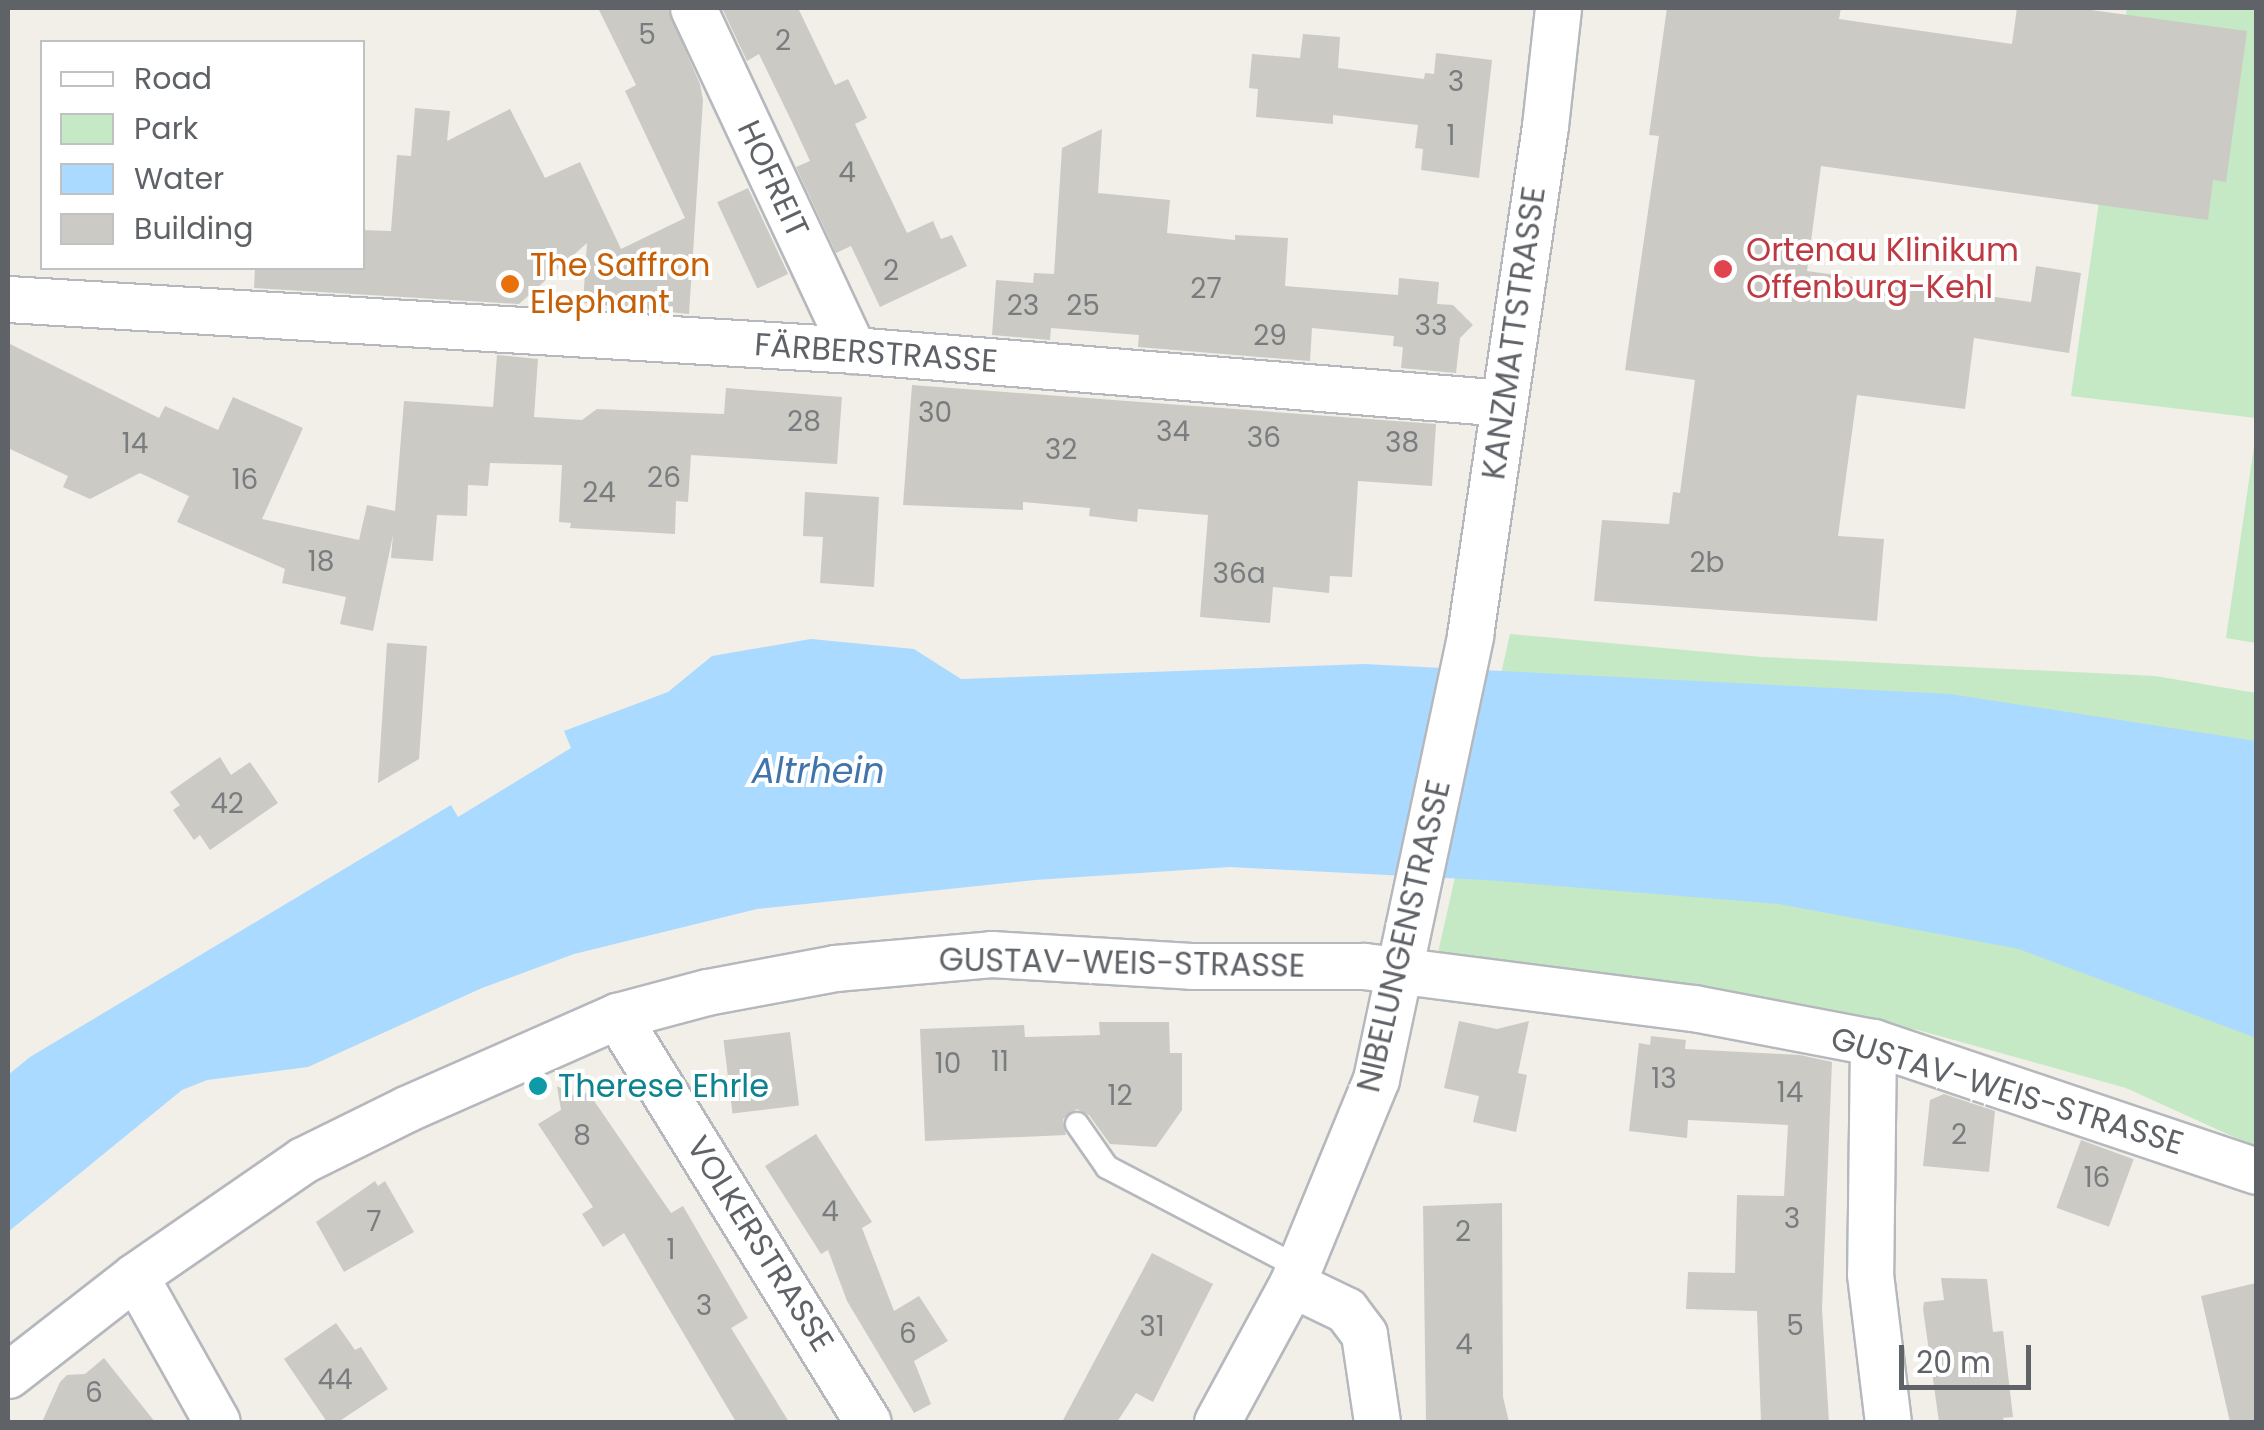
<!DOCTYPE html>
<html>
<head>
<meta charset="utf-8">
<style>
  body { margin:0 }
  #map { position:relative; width:2264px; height:1430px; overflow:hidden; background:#f1efe8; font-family:Poppins,sans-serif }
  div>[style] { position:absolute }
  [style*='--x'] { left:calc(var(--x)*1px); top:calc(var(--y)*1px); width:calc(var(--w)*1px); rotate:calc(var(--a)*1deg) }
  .green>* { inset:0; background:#c5e8c5 }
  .water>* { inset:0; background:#aadaff }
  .building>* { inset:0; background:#cccac5; transform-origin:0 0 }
  .roads { filter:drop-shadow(2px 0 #b5b8bc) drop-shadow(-2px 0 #b5b8bc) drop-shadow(0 2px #b5b8bc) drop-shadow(0 -2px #b5b8bc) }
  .lane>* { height:22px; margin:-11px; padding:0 11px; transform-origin:11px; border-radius:11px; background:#fff }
  .street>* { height:45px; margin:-22.5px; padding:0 22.5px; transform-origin:22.5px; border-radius:22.5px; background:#fff }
  .dots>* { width:28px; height:28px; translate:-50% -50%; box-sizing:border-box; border:5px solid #fff; border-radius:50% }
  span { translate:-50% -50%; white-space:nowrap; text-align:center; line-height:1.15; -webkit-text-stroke:8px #fff; paint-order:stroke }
  .number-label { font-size:28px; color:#7a7d7f }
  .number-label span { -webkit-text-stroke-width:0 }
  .street-label { font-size:32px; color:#5f6368 }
  .health-label { font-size:32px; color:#be3a42 }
  .left { translate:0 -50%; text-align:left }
  .food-label { font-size:32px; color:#c56008 }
  .culture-label { font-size:32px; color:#0d838f }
  .water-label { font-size:35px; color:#4174aa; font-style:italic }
  .frame { position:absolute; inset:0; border:10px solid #5f6368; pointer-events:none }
  .legend { position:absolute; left:40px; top:40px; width:325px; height:230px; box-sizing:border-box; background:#fff; border:2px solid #bfc1c3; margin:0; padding:12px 18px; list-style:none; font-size:30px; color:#5f6368 }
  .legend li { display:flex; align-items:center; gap:20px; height:50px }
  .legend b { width:50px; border:2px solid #bfc1c3 }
  .scale { position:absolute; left:1899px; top:1345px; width:132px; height:45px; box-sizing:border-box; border:5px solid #5f6368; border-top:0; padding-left:12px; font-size:30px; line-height:35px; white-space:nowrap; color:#5f6368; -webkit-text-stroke:8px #fff; paint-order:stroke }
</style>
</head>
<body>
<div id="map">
  <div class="green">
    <div style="clip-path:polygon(2127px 8px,2256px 8px,2256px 418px,2071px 396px)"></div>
    <div style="clip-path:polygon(2256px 433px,2256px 643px,2226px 638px)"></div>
    <div style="clip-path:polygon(1510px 634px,1762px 657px,2155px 676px,2256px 693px,2256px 1147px,2126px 1088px,1918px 1030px,1698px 993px,1432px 979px)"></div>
  </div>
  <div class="water">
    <div style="clip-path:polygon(811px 639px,914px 649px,961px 679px,1364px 664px,1950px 694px,2256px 741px,2256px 1038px,2019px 949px,1779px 904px,1485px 880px,1230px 867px,1035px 880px,757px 909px,574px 954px,482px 988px,308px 1067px,207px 1080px,182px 1090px,8px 1232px,8px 1075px,30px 1057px,451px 805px,458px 817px,571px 748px,564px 731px,668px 692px,712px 656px)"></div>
  </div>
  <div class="building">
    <div style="clip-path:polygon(598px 8px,667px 8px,700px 84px,703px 100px,689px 314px,583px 303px,587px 243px,519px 304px,254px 288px,255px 268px,362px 268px,362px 230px,391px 231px,397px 155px,411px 156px,415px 108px,450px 111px,447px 141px,510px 109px,545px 178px,580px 162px,621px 249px,685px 218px,625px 91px,636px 85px)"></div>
    <div style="clip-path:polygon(722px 8px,798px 8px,835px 85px,848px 79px,867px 118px,855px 124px,907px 233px,933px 221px,941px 239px,952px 235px,967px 266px,880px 307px,851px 246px,836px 253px,796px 167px,810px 161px,791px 120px,759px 54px,747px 61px)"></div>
    <div style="clip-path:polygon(1667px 8px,1841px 8px,1839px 19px,2012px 44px,2017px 8px,2076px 8px,2247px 31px,2226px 182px,2213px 180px,2208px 220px,1821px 166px,1807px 271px,2031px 302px,2036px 266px,2081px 273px,2069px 353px,1974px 338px,1965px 409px,1857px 395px,1838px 536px,1884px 539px,1877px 621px,1594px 601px,1602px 520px,1669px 524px,1673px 492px,1680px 493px,1695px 380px,1625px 370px,1659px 136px,1649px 135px)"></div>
    <div style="clip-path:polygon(1303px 34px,1340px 37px,1338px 68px,1424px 79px,1425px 73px,1434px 74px,1436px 53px,1492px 60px,1479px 178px,1421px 170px,1423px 149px,1415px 148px,1418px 125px,1333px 115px,1333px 124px,1256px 117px,1258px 89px,1249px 88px,1252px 54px,1300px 58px)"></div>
    <div style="clip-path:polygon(1102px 129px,1098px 193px,1170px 200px,1167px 233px,1235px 240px,1235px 235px,1288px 238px,1285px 286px,1398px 295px,1399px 278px,1439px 282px,1437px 304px,1453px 305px,1473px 325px,1460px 338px,1456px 373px,1401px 368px,1403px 347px,1393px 346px,1394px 336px,1312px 328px,1310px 361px,1138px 347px,1139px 335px,1051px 328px,1050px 340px,992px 335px,996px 280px,1033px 283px,1034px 273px,1054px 274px,1062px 148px)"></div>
    <div style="left:748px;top:188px;width:95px;height:34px;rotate:65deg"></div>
    <div style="clip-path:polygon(8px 343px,159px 418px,165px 406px,218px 430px,233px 397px,303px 428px,262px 519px,359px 540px,367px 505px,395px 511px,404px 401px,493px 407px,497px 355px,538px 359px,534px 417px,582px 420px,597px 409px,724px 414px,726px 388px,842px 397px,837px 464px,691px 455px,688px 502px,676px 501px,675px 534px,570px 528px,571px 523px,559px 522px,562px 465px,490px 463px,488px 486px,468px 485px,467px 516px,437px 515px,433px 561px,391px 558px,393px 535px,373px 631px,340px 624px,346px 597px,282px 583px,285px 569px,177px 522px,189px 496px,140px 473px,90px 499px,63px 487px,68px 476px,8px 448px)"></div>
    <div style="clip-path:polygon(912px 385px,1436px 424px,1432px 486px,1358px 481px,1352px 577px,1330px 576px,1329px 593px,1273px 587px,1270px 623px,1200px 617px,1208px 515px,1138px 509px,1137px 522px,1089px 516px,1090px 508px,1023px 502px,1023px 510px,903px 505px)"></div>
    <div style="clip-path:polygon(805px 492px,879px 497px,874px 587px,820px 583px,823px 537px,803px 536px)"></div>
    <div style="clip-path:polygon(387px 643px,427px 646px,419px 759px,378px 783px)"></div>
    <div style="clip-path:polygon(220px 757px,231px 775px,250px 762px,278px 803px,210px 850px,200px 835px,194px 840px,173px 810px,180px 805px,170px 792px)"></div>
    <div style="clip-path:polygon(1459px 1021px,1497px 1029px,1529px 1021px,1518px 1073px,1527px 1075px,1516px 1132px,1473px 1122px,1479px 1096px,1444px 1088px)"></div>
    <div style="clip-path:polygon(1099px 1022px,1169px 1022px,1170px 1053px,1182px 1053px,1182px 1110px,1156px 1147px,1110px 1144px,1089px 1115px,1077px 1109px,1063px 1119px,1066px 1135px,925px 1141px,920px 1029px,1024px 1025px,1025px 1037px,1100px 1035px)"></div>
    <div style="left:790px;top:1032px;width:74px;height:67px;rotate:83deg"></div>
    <div style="clip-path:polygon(1651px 1036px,1686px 1040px,1685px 1049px,1800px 1055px,1832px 1062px,1822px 1309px,1829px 1422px,1761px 1422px,1757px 1311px,1686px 1309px,1688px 1272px,1735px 1273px,1737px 1195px,1784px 1196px,1788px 1125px,1688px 1120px,1687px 1138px,1629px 1131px,1639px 1043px,1650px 1045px)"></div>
    <div style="clip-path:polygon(557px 1086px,578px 1098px,588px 1092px,671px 1213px,683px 1206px,748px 1318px,731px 1328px,789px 1422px,736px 1422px,624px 1233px,603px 1247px,582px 1214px,593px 1207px,538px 1124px,561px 1110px)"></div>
    <div style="clip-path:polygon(1944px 1094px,1995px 1111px,1989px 1172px,1923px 1166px,1930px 1100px)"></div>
    <div style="clip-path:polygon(816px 1134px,872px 1222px,862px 1228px,894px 1311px,919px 1296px,948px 1341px,914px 1361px,931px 1404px,914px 1413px,847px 1301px,828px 1250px,821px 1254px,765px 1166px)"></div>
    <div style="left:2081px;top:1140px;width:56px;height:72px;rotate:20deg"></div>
    <div style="clip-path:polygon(375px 1181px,378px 1186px,385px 1181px,414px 1232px,344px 1272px,316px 1222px)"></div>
    <div style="clip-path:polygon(1502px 1203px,1503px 1397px,1509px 1422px,1426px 1422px,1423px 1206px)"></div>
    <div style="clip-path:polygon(1152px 1253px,1213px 1284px,1153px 1402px,1136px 1393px,1117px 1422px,1062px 1422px)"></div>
    <div style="clip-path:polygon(1941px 1278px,1987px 1279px,1993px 1332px,2003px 1331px,2013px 1417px,2003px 1418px,2004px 1422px,1939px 1422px,1923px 1309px,1924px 1302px,1944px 1300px)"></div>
    <div style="clip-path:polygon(2256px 1283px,2256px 1422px,2230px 1422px,2201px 1296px)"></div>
    <div style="clip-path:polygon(336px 1323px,355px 1350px,361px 1347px,388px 1389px,338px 1422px,327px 1422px,284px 1359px)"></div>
    <div style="clip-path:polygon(104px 1358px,155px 1422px,42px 1422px,60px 1382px,67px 1375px,85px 1374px)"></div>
  </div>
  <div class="roads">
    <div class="lane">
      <div style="--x:1077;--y:1124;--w:52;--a:55.1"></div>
      <div style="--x:1107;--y:1167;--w:216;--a:27.6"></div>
    </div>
    <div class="street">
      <div style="--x:693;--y:8;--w:378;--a:64.9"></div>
      <div style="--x:8;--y:299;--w:847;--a:3.45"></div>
      <div style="--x:853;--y:350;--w:653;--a:4.65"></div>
      <div style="--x:617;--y:1016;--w:477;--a:58.3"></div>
      <div style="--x:1873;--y:1042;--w:232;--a:90.7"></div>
      <div style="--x:1870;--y:1274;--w:149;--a:83.1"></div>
      <div style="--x:135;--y:1276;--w:167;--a:60.7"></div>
      <div style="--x:1292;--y:1284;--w:60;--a:25.7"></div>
      <div style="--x:1346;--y:1310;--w:30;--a:53"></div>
      <div style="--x:1364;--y:1334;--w:89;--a:81.6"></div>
      <div style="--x:8;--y:1375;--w:161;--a:-37.9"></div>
      <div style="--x:135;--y:1276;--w:204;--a:-34.6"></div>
      <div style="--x:303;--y:1160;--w:115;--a:-26.3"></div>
      <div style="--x:406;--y:1109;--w:231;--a:-23.8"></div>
      <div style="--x:617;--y:1016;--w:93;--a:-14.9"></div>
      <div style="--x:707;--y:992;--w:130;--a:-10.6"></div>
      <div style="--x:835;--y:968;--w:157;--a:-5.1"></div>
      <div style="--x:991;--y:954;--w:200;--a:3.4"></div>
      <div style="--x:1191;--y:966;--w:173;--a:0"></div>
      <div style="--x:1364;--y:966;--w:333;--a:7.3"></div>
      <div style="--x:1694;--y:1008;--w:182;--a:10.8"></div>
      <div style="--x:1873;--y:1042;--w:404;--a:18.6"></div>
      <div style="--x:1217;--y:1422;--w:157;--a:-61.5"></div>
      <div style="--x:1292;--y:1284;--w:222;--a:-67.7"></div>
      <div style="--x:1376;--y:1079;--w:454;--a:-78"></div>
      <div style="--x:1470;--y:635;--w:514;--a:-81.62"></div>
      <div style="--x:1545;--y:126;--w:119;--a:-83.7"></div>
    </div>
  </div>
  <div class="dots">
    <div style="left:1723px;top:269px;background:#e0444e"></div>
    <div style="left:510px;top:284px;background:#e8710a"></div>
    <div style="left:538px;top:1086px;background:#0f9aa8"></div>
  </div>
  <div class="number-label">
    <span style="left:647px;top:35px">5</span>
    <span style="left:783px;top:41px">2</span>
    <span style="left:1456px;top:82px">3</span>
    <span style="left:1451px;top:136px">1</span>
    <span style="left:847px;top:173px">4</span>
    <span style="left:891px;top:271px">2</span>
    <span style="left:1206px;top:289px">27</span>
    <span style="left:1023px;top:306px">23</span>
    <span style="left:1083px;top:306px">25</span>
    <span style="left:1431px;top:326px">33</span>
    <span style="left:1270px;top:336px">29</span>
    <span style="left:935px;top:413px">30</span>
    <span style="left:804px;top:422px">28</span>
    <span style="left:1173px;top:432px">34</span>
    <span style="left:1264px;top:438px">36</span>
    <span style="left:1402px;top:443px">38</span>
    <span style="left:135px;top:444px">14</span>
    <span style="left:1061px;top:450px">32</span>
    <span style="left:664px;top:478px">26</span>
    <span style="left:245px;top:480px">16</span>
    <span style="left:599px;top:493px">24</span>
    <span style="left:321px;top:562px">18</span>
    <span style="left:1707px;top:563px">2b</span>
    <span style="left:1239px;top:574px">36a</span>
    <span style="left:227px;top:804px">42</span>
    <span style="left:1000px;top:1062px">11</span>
    <span style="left:948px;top:1064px">10</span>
    <span style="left:1664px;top:1079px">13</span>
    <span style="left:1790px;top:1093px">14</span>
    <span style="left:1120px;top:1096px">12</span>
    <span style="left:1959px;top:1135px">2</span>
    <span style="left:582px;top:1136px">8</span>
    <span style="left:2097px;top:1178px">16</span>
    <span style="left:830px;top:1212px">4</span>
    <span style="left:1792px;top:1219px">3</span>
    <span style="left:374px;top:1222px">7</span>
    <span style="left:1463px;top:1232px">2</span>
    <span style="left:671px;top:1250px">1</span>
    <span style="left:704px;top:1306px">3</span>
    <span style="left:1795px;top:1326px">5</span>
    <span style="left:1152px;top:1327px">31</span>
    <span style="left:908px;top:1334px">6</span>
    <span style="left:1464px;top:1345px">4</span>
    <span style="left:335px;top:1380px">44</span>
    <span style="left:94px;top:1393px">6</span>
  </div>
  <div class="street-label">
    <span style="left:773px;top:179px;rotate:65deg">HOFREIT</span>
    <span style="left:1514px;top:333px;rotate:-82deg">KANZMATTSTRASSE</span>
    <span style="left:876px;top:353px;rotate:4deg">FÄRBERSTRASSE</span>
    <span style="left:1404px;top:936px;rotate:-77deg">NIBELUNGENSTRASSE</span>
    <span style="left:1122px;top:963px;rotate:1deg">GUSTAV-WEIS-STRASSE</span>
    <span style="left:2007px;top:1091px;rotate:17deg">GUSTAV-WEIS-STRASSE</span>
    <span style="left:760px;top:1244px;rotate:58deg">VOLKERSTRASSE</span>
  </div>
  <div class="health-label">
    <span class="left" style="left:1746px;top:269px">Ortenau Klinikum<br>Offenburg-Kehl</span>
  </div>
  <div class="food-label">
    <span class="left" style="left:530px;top:284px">The Saffron<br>Elephant</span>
  </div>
  <div class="culture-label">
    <span class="left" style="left:558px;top:1086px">Therese Ehrle</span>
  </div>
  <div class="water-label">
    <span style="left:818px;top:771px">Altrhein</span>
  </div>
  <div class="frame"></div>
  <ul class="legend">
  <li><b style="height:12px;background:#fff"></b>Road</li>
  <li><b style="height:28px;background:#c5e8c5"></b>Park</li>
  <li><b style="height:28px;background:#aadaff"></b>Water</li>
  <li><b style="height:28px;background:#cccac5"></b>Building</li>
  </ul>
  <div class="scale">20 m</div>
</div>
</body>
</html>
